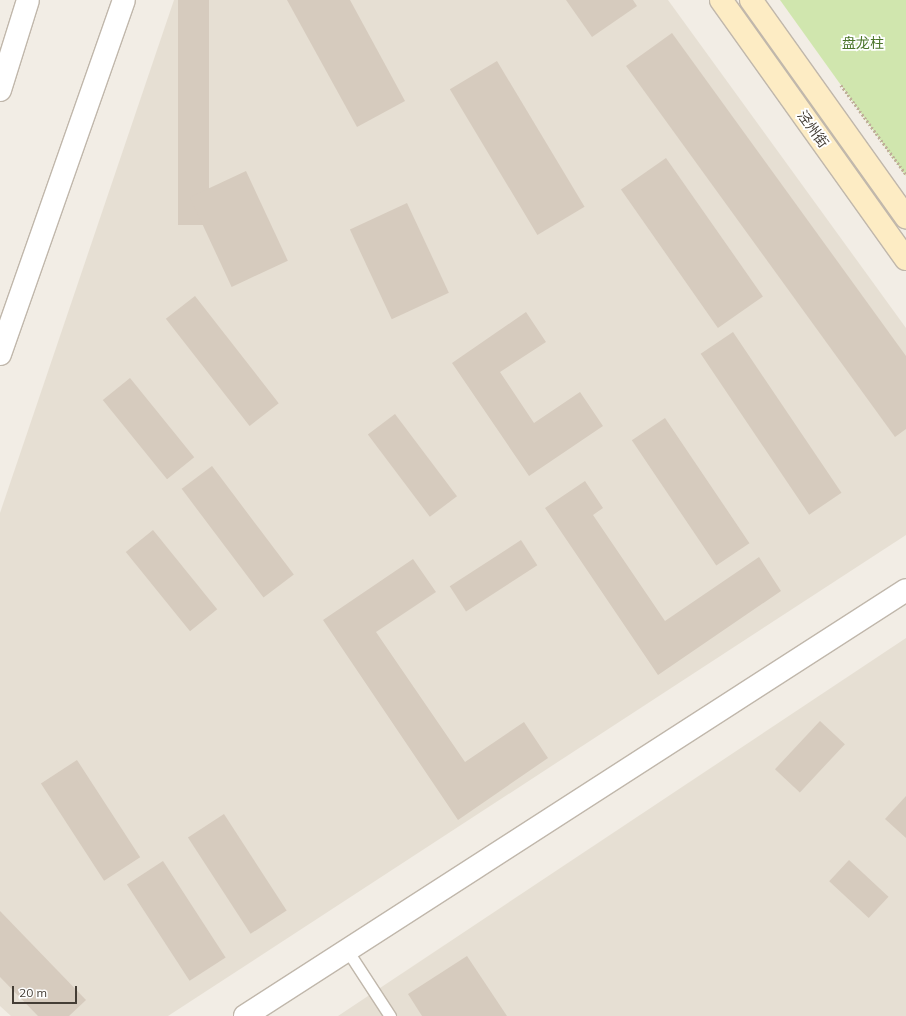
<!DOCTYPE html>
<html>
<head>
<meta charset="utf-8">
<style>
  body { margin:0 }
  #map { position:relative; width:906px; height:1016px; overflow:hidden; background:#f2ede5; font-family:Mulish,"Noto Sans SC",sans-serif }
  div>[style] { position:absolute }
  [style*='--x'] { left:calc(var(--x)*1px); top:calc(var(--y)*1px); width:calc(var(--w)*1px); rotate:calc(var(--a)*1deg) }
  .residential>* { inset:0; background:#e6dfd3 }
  .green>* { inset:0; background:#d0e6ae }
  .building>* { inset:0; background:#d6cbbe; transform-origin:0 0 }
  .path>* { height:2.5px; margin-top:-1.25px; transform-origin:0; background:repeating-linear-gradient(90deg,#bfaf99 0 2px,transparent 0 4px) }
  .roads { filter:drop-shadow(1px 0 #c0b7ab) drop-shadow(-1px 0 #c0b7ab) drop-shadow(0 1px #c0b7ab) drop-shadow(0 -1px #c0b7ab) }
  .service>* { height:11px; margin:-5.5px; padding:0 5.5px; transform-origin:5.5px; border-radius:5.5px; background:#fff }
  .minor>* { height:22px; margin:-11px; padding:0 11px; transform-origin:11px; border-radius:11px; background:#fff }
  .tertiary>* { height:22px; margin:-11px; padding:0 11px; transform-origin:11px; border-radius:11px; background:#fff }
  .secondary>* { height:22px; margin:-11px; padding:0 11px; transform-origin:11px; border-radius:11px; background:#fdecc4 }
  span { translate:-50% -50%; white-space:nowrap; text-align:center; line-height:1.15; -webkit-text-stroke:3.5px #fff; paint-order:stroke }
  .park-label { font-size:14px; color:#4b752a }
  .street-label { font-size:14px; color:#443d35 }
  .scale { position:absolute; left:12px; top:986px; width:65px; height:18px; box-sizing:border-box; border:2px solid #443d35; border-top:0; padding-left:5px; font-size:12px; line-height:14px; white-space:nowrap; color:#443d35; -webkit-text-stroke:3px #fff; paint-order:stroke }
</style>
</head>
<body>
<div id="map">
  <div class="residential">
    <div style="clip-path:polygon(174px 0,668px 0,906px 328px,906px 535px,168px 1016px,11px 1016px,0 1006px,0 513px)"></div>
    <div style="clip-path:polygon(906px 638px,906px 1016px,338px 1016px)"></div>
  </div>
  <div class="green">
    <div style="clip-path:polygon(780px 0,906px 0,906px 176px)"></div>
  </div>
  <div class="building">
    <div style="left:178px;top:0;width:31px;height:225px"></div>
    <div style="clip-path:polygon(287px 0,350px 0,405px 101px,357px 127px)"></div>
    <div style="clip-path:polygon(566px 0,633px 0,637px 6px,592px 37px)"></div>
    <div style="clip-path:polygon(672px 33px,906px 356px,906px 429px,895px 437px,626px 66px)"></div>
    <div style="left:497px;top:61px;width:170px;height:55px;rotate:59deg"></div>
    <div style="left:666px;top:158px;width:169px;height:55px;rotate:55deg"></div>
    <div style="left:246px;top:171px;width:99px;height:62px;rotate:65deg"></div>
    <div style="left:407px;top:203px;width:99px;height:63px;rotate:65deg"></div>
    <div style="left:195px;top:296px;width:136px;height:37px;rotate:52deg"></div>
    <div style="clip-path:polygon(526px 312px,546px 342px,500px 372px,534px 423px,580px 392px,603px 426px,529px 476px,452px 363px)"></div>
    <div style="left:733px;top:332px;width:194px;height:39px;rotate:56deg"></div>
    <div style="left:130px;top:378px;width:102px;height:35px;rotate:51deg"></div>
    <div style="left:395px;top:414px;width:103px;height:34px;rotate:53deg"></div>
    <div style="left:665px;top:418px;width:151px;height:40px;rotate:56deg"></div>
    <div style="left:212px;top:466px;width:136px;height:38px;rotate:53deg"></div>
    <div style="clip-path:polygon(585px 481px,603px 508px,593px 515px,665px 621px,759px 557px,781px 591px,658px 675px,545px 508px)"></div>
    <div style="left:153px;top:530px;width:102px;height:35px;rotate:51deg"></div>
    <div style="left:521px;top:540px;width:30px;height:85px;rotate:57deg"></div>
    <div style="clip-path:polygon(413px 559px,436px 592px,376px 632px,465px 762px,524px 722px,548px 758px,458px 820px,323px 620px)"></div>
    <div style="left:820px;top:721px;width:34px;height:66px;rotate:43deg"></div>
    <div style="left:77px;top:760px;width:116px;height:43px;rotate:57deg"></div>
    <div style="clip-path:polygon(906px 796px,906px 838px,885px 819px)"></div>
    <div style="left:224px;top:814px;width:115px;height:43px;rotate:57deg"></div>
    <div style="left:849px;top:860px;width:54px;height:29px;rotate:43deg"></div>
    <div style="left:163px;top:861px;width:115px;height:43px;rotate:57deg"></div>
    <div style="clip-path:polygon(0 911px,86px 1000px,69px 1016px,38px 1016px,0 977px)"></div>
    <div style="clip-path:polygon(467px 956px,507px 1016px,422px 1016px,408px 994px)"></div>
  </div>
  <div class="path">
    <div style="--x:841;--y:85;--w:110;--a:53.9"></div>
  </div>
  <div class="roads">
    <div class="service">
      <div style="--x:347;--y:950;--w:79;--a:56.9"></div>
    </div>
    <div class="minor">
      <div style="--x:0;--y:90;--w:94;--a:-72.7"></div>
    </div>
    <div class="tertiary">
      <div style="--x:0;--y:354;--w:375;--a:-70.7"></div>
      <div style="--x:245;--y:1016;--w:786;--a:-32.8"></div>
    </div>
    <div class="secondary">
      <div style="--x:721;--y:0;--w:318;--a:54.5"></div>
      <div style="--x:751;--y:0;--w:267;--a:54.5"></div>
    </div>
  </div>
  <div class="park-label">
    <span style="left:863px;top:43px">盘龙柱</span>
  </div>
  <div class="street-label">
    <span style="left:813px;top:129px;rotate:54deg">泾州街</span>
  </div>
  <div class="scale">20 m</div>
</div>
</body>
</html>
